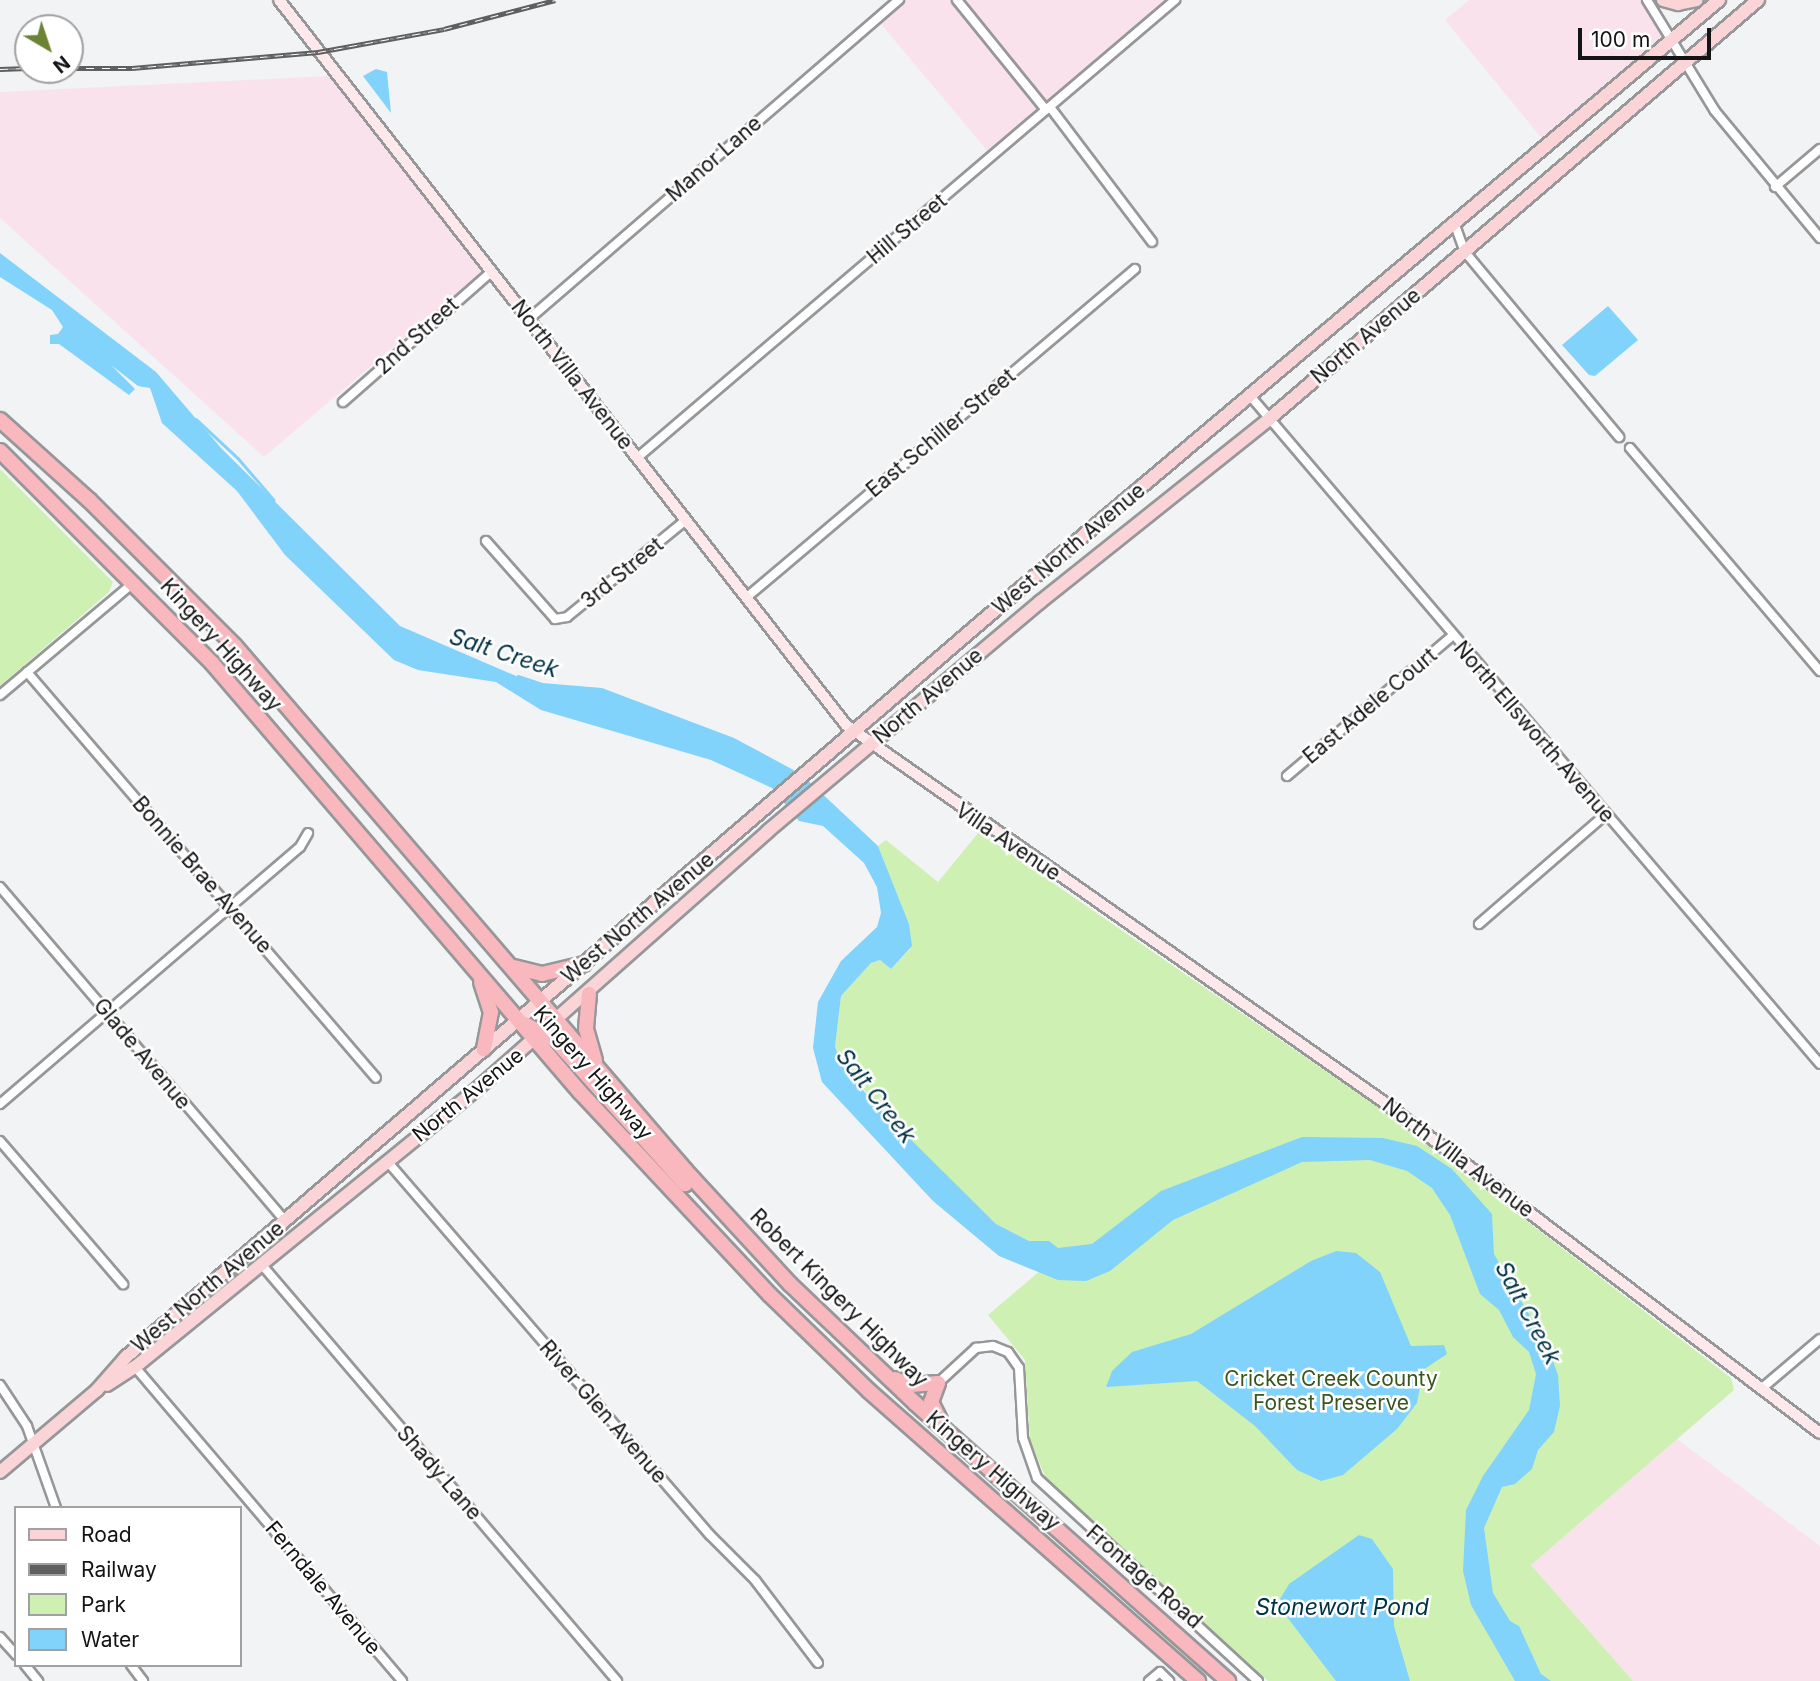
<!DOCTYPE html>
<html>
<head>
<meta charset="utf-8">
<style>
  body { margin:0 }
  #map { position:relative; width:1820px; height:1681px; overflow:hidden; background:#f2f3f5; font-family:Inter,sans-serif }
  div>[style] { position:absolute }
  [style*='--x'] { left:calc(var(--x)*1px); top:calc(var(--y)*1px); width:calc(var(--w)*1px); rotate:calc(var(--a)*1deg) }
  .industrial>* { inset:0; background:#fae2ec }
  .green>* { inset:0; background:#cef0b3 }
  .water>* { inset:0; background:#81d3fc }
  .stream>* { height:2.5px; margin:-1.25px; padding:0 1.25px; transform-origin:1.25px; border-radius:1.25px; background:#81d3fc }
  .roads { filter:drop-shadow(2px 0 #969799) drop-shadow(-2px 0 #969799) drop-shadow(0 2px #969799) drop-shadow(0 -2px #969799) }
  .street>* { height:8px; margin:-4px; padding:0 4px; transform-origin:4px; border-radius:4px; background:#fff }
  .secondary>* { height:10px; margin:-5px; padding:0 5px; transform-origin:5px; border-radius:5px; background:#fde9ec }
  .primary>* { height:12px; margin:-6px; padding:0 6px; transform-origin:6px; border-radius:6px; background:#fbd4d8 }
  .highway>* { height:14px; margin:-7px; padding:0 7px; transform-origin:7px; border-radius:7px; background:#f9b7be }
  .rail>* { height:5px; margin-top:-2.5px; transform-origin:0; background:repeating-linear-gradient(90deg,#fff 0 8px,#5f5f60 0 16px); box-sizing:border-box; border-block:2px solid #5f5f60 }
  span { translate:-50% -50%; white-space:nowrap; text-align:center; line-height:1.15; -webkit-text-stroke:5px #fff; paint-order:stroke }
  .street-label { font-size:21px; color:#141414 }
  .park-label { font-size:21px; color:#39561c }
  .water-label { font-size:23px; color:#003246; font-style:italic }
  .legend { position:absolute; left:14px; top:1506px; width:228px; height:161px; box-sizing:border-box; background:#fff; border:2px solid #a1a1a1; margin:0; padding:9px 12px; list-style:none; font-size:21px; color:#141414 }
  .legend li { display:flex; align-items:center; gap:14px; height:35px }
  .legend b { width:35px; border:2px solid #a1a1a1 }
  .north { position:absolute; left:14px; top:14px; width:70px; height:70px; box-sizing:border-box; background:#fff; border:2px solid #a1a1a1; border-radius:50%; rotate:141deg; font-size:19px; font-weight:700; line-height:28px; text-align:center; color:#141414 }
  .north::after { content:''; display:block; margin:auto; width:24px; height:32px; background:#6b8335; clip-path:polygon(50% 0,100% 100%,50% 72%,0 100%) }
  .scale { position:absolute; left:1578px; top:28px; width:133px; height:32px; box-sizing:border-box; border:4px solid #141414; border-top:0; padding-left:9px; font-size:21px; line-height:24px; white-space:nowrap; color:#141414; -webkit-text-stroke:5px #fff; paint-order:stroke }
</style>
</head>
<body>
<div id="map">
  <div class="industrial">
    <div style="clip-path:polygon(897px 0,1173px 0,990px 154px,876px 18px)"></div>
    <div style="clip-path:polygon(1469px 0,1641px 0,1669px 39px,1547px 145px,1445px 20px)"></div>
    <div style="clip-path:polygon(330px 76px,483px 271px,264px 457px,0 218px,0 92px)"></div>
    <div style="clip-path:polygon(1677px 1439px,1820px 1546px,1820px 1681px,1633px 1681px,1531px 1565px)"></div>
  </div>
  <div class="green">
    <div style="clip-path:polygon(0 469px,113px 582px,109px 592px,0 686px)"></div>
    <div style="clip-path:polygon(979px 832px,1385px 1112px,1731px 1378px,1734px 1390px,1531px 1565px,1633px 1681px,1268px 1681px,1048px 1483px,1030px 1441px,1025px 1360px,988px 1315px,1040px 1271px,1029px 1241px,996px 1224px,886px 1116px,842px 1064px,835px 1047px,841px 996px,871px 963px,880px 960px,891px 969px,910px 949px,909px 924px,878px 846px,886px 840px,938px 882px)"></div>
  </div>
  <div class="water">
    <div style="clip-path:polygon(376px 69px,387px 72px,391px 113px,363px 76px)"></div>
    <div style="clip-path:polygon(0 253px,156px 372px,221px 448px,400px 626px,530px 682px,602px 688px,734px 738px,801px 774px,878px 846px,909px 924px,912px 946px,891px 969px,880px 960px,871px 963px,841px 996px,835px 1047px,842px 1064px,871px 1100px,996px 1224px,1029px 1241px,1049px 1241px,1058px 1248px,1092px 1244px,1161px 1191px,1302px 1137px,1383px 1138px,1417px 1146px,1452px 1169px,1492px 1214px,1494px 1254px,1547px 1345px,1558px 1375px,1560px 1406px,1554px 1432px,1538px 1450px,1532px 1469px,1515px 1484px,1502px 1487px,1484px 1528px,1493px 1593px,1510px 1621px,1519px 1626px,1541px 1674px,1551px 1681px,1515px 1681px,1471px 1605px,1463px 1571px,1466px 1510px,1483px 1476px,1529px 1410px,1536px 1374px,1529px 1352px,1513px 1337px,1499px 1310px,1480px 1294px,1450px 1215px,1432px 1188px,1407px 1171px,1370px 1160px,1302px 1162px,1173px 1220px,1110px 1271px,1086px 1281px,1058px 1280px,999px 1256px,933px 1201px,822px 1082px,813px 1048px,818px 1002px,841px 961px,877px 927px,881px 913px,877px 887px,864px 863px,823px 826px,799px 821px,772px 788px,711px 760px,541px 710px,496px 682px,418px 670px,394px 660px,285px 555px,237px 491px,162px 423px,150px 388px,138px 386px,111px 365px,135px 389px,129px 395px,59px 344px,50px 344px,50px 335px,58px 334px,63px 327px,52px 310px,0 277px)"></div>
    <div style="clip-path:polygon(1608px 306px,1638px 340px,1595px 376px,1589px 375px,1562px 345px)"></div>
    <div style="clip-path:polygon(1336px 1251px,1356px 1253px,1380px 1272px,1411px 1346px,1444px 1345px,1447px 1354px,1423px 1370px,1417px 1403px,1397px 1429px,1343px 1475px,1321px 1481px,1297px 1470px,1255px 1426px,1197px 1381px,1106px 1387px,1112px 1371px,1132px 1352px,1191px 1334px,1311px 1261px)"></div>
    <div style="clip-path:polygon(1359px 1535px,1372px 1539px,1393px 1569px,1394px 1626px,1410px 1681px,1336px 1681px,1277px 1604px,1289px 1584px)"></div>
  </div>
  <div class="stream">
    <div style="--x:196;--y:419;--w:57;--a:42.9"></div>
    <div style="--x:238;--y:458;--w:55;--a:49.4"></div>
    <div style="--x:518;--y:676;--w:25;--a:18"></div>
  </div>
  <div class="roads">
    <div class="street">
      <div style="--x:957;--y:0;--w:141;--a:51"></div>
      <div style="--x:1647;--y:0;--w:130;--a:58.5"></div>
      <div style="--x:1715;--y:111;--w:165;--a:50.4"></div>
      <div style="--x:1050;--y:107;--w:169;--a:52.9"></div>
      <div style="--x:1775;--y:187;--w:59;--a:-40.2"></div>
      <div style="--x:1455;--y:225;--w:29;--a:70"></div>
      <div style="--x:1465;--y:252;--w:241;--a:50.2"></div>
      <div style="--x:529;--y:319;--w:489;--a:-40.8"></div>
      <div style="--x:1252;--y:398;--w:875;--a:49.54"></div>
      <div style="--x:343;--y:402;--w:198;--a:-41.3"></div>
      <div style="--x:1630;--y:448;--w:293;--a:49.6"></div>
      <div style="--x:637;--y:458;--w:707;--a:-40.41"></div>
      <div style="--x:486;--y:541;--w:104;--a:48.5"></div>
      <div style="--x:555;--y:619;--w:12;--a:-9"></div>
      <div style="--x:567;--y:617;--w:154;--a:-39.2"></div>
      <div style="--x:747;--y:597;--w:508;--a:-40.21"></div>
      <div style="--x:27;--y:672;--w:535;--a:49.32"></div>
      <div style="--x:0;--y:695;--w:175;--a:-40.1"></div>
      <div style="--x:1287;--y:776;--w:216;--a:-40.3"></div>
      <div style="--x:0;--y:887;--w:440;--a:49.5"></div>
      <div style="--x:1479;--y:924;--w:167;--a:-40.9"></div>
      <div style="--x:0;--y:1104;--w:395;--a:-40.6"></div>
      <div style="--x:300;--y:847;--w:16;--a:-60"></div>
      <div style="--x:0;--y:1141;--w:189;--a:49.3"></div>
      <div style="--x:387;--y:1161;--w:494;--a:49.2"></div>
      <div style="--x:710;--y:1535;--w:64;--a:45"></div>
      <div style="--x:755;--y:1580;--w:104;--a:52.8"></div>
      <div style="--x:262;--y:1265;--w:547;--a:49.52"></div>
      <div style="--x:135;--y:1367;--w:412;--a:49.6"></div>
      <div style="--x:938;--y:1383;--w:52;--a:-42.6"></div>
      <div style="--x:976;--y:1348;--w:17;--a:-7"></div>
      <div style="--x:993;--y:1346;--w:16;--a:22"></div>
      <div style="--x:1008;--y:1352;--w:19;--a:55"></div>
      <div style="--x:1019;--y:1368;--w:70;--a:86.7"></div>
      <div style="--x:1023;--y:1438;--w:42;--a:70.7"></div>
      <div style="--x:1037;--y:1478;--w:300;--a:42.6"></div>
      <div style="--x:0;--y:1385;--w:49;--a:56.6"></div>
      <div style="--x:27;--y:1426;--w:87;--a:70.5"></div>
      <div style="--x:1761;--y:1389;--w:77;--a:-40.3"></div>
      <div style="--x:0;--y:1637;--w:24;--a:48"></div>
      <div style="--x:25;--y:1665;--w:21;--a:51"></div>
      <div style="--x:131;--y:1665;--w:20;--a:53"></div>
      <div style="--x:1149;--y:1681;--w:14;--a:-39"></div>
      <div style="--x:1160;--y:1672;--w:13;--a:45"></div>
    </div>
    <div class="secondary">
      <div style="--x:279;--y:0;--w:920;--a:51.97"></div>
      <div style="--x:846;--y:725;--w:653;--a:35.03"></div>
      <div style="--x:1381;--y:1100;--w:551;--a:37.18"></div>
    </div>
    <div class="primary">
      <div style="--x:1663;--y:0;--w:16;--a:15"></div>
      <div style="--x:1678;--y:4;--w:19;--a:-12"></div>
      <div style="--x:107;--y:1385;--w:33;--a:-33"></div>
      <div style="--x:135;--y:1367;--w:442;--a:-39.1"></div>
      <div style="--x:478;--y:1088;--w:387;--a:-41.5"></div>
      <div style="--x:768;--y:831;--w:356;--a:-40.1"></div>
      <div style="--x:1040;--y:602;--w:293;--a:-38.6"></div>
      <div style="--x:1269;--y:419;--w:644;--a:-40.59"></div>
      <div style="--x:0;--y:1472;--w:127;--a:-40.2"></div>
      <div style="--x:97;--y:1390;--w:44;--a:-48.7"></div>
      <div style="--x:126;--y:1357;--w:1137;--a:-40.68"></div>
      <div style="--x:988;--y:616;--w:956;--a:-40.12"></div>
    </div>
    <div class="highway">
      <div style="--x:0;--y:420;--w:120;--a:42"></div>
      <div style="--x:89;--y:500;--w:206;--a:45"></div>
      <div style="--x:235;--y:646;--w:691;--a:49.34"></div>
      <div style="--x:685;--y:1170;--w:155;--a:47.4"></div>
      <div style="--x:790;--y:1284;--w:173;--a:43.6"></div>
      <div style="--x:915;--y:1403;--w:419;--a:41.6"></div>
      <div style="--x:0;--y:451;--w:300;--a:45"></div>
      <div style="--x:212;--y:663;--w:565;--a:49.38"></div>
      <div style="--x:580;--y:1092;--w:278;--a:46.9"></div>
      <div style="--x:770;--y:1295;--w:138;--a:44.1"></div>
      <div style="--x:869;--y:1391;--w:439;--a:41.4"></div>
      <div style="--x:514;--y:967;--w:29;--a:14"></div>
      <div style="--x:542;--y:974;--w:43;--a:-13.4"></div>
      <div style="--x:481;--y:982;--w:32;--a:72"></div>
      <div style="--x:491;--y:1012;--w:38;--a:101"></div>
      <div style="--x:589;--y:994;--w:35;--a:95"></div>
      <div style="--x:586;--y:1029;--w:33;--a:74"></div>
      <div style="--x:525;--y:1024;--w:35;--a:29"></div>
      <div style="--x:556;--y:1041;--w:193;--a:47.9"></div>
      <div style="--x:895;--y:1379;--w:16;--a:22"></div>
      <div style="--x:910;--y:1385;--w:28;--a:-4"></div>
      <div style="--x:938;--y:1383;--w:20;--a:110"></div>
      <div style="--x:931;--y:1402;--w:20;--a:63"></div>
    </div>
  </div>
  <div class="rail">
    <div style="--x:70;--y:68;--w:62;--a:0"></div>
    <div style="--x:132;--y:68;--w:187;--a:-4.9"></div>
    <div style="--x:318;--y:52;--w:128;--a:-10.3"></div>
    <div style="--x:444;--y:29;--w:115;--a:-14.6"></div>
    <div style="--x:0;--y:69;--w:28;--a:-2"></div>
  </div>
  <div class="street-label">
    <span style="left:714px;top:159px;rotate:-41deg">Manor Lane</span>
    <span style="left:907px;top:229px;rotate:-40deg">Hill Street</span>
    <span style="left:417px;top:336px;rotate:-42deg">2nd Street</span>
    <span style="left:1366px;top:336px;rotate:-40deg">North Avenue</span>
    <span style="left:572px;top:375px;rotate:52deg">North Villa Avenue</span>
    <span style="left:941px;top:433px;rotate:-40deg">East Schiller Street</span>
    <span style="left:1069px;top:549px;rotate:-40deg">West North Avenue</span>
    <span style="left:622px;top:573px;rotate:-39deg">3rd Street</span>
    <span style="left:221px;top:645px;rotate:48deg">Kingery Highway</span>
    <span style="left:928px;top:696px;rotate:-40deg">North Avenue</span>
    <span style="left:1370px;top:706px;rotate:-40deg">East Adele Court</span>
    <span style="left:1534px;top:732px;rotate:49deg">North Ellsworth Avenue</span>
    <span style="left:1008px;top:842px;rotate:34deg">Villa Avenue</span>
    <span style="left:202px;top:875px;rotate:49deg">Bonnie Brae Avenue</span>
    <span style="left:638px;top:918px;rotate:-40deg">West North Avenue</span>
    <span style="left:142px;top:1054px;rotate:50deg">Glade Avenue</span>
    <span style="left:593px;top:1073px;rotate:49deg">Kingery Highway</span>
    <span style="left:468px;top:1095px;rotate:-39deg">North Avenue</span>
    <span style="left:1458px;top:1158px;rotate:37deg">North Villa Avenue</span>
    <span style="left:208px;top:1287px;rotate:-40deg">West North Avenue</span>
    <span style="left:839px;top:1298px;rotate:45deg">Robert Kingery Highway</span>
    <span style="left:603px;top:1412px;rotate:49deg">River Glen Avenue</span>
    <span style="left:993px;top:1471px;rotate:41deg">Kingery Highway</span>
    <span style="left:439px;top:1473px;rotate:49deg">Shady Lane</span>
    <span style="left:1144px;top:1577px;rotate:41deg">Frontage Road</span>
    <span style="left:323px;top:1588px;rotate:50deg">Ferndale Avenue</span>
  </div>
  <div class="park-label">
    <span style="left:1331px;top:1391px">Cricket Creek County<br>Forest Preserve</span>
  </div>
  <div class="water-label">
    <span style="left:504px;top:653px;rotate:18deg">Salt Creek</span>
    <span style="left:876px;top:1096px;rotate:52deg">Salt Creek</span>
    <span style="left:1528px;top:1313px;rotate:62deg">Salt Creek</span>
    <span style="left:1342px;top:1607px">Stonewort Pond</span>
  </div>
  <ul class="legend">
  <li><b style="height:9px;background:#fbd4d8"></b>Road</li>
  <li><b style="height:9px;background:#5f5f60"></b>Railway</li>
  <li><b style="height:19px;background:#cef0b3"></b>Park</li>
  <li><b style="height:19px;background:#81d3fc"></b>Water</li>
  </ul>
  <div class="north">N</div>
  <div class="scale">100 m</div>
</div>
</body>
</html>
